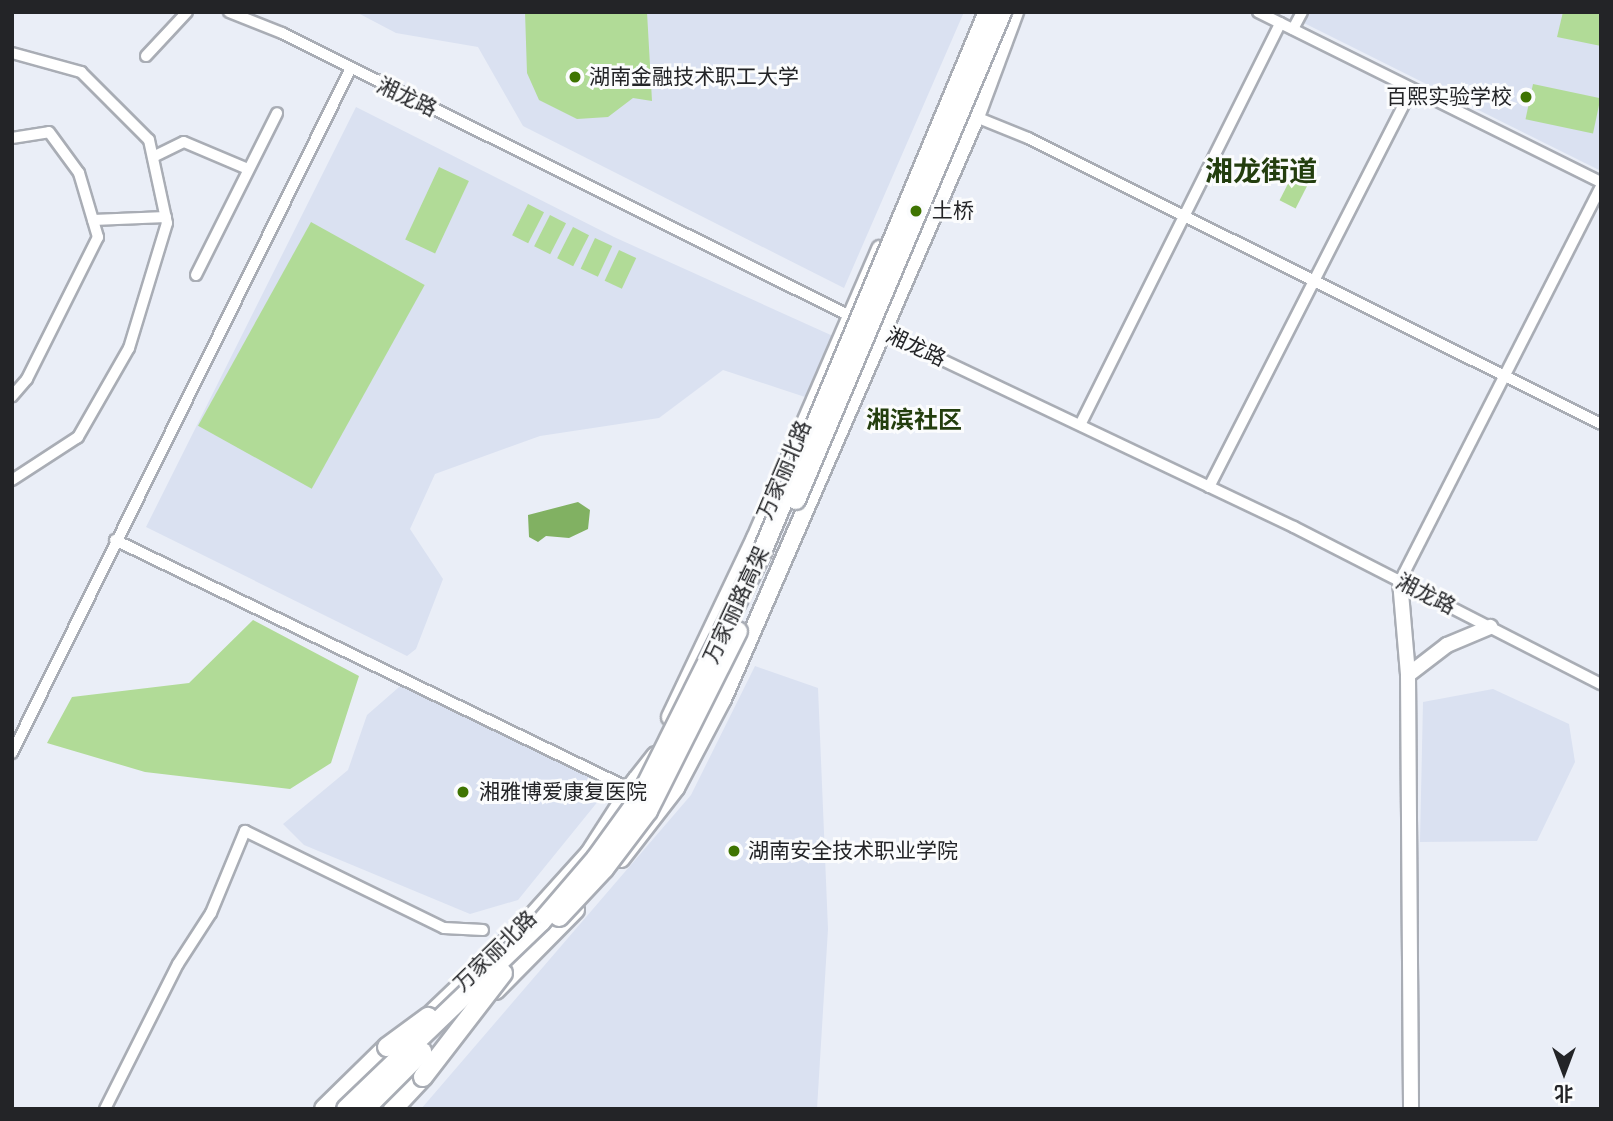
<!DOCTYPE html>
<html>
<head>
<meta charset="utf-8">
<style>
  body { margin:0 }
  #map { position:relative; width:1613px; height:1121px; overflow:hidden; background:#eaeef7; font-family:Bitter,"Noto Sans SC",serif }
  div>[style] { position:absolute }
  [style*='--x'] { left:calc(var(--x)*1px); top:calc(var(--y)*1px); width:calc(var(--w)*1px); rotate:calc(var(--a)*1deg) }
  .built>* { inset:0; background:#dae1f1 }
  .green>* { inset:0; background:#b1db97; transform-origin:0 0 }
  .water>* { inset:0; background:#81b162 }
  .roads { filter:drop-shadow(2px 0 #a9adb5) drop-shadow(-2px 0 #a9adb5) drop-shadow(0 2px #a9adb5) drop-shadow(0 -2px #a9adb5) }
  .street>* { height:10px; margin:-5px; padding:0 5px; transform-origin:5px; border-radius:5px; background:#fff }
  .secondary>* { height:14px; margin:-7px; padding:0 7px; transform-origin:7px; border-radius:7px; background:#fff }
  .primary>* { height:16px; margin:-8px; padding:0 8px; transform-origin:8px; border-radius:8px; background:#fff }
  .highway>* { height:18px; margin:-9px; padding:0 9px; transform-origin:9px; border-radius:9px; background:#fff }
  .bridges { filter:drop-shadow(2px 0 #a9adb5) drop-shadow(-2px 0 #a9adb5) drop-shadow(0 2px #a9adb5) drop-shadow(0 -2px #a9adb5) }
  .highway-bridge>* { height:18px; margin:-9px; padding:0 9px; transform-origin:9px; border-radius:9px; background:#fff }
  .dots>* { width:19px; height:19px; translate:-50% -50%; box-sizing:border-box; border:4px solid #fbfcfd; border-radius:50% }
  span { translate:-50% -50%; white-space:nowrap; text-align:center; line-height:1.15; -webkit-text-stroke:6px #fbfcfd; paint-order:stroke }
  .poi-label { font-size:21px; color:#232427 }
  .left { translate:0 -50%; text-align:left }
  .right { translate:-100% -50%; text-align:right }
  .street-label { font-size:21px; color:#232427 }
  .quarter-label { font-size:24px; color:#233e0e; font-weight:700 }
  .district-label { font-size:28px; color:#233e0e; font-weight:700 }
  .frame { position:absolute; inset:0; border:14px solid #232427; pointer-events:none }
  .north { position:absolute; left:1529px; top:1037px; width:70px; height:70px; -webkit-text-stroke:5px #fbfcfd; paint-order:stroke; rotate:180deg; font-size:19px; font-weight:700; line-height:28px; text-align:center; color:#232427 }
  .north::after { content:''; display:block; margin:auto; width:24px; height:32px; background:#232427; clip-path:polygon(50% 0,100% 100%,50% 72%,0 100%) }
</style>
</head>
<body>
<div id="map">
  <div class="built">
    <div style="clip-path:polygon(356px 12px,964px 12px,844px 288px,523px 126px,478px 47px,396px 33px)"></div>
    <div style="clip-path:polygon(1308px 12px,1601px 12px,1601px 171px,1304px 23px)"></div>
    <div style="clip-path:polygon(356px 107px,614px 237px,833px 336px,805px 397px,723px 370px,659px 418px,540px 436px,435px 474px,410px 529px,443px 579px,416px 649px,407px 656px,146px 527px)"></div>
    <div style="clip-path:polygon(755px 666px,818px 688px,828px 929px,817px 1109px,421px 1109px,691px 795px)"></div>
    <div style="clip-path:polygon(406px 681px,612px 784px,518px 900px,470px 914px,304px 845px,283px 824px,348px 770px,367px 715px)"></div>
    <div style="clip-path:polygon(1493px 689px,1569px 724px,1575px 762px,1537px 841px,1420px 842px,1423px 702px)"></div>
  </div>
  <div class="green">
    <div style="clip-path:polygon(525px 12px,647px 12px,652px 101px,633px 98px,608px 117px,577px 119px,539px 100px,527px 73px)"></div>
    <div style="clip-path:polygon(1563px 12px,1601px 12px,1601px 46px,1557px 37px)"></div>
    <div style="left:1533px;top:84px;width:69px;height:36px;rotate:12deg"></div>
    <div style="left:439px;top:167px;width:33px;height:80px;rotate:25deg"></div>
    <div style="left:1295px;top:170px;width:18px;height:34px;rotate:27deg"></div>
    <div style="left:528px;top:204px;width:18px;height:35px;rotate:27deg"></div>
    <div style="left:550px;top:215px;width:18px;height:35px;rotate:27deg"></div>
    <div style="left:311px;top:222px;width:130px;height:233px;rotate:29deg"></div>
    <div style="left:573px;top:227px;width:18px;height:35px;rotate:27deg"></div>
    <div style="left:595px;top:238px;width:19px;height:34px;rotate:25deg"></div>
    <div style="left:619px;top:250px;width:19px;height:34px;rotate:25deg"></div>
    <div style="clip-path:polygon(253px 620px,359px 676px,331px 763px,290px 789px,145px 772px,47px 743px,72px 697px,189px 683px)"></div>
  </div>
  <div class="water">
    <div style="clip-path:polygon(578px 502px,590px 510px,588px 529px,569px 538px,546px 536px,538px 542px,529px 537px,528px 515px)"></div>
  </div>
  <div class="roads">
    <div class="street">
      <div style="--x:229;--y:12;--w:57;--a:21.6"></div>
      <div style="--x:282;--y:33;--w:641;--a:26.49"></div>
      <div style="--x:1258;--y:12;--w:383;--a:26.4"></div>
      <div style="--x:1293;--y:29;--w:19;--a:-62"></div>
      <div style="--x:12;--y:53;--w:72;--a:15.4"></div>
      <div style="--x:81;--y:72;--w:96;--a:45"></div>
      <div style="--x:149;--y:140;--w:85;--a:77.8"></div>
      <div style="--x:167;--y:223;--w:131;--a:106.9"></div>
      <div style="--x:129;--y:348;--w:103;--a:119.8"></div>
      <div style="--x:78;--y:437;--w:79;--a:146.9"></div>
      <div style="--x:146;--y:56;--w:60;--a:-47"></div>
      <div style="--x:976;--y:117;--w:56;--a:22"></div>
      <div style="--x:1028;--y:138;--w:640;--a:26.53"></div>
      <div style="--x:12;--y:138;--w:37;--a:-9"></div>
      <div style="--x:49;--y:132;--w:51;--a:53.8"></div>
      <div style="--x:79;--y:173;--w:67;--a:73.5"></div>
      <div style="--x:98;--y:237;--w:159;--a:116.6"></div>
      <div style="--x:27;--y:379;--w:23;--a:131"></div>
      <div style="--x:153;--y:157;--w:34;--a:-26"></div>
      <div style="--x:184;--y:142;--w:69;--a:22.9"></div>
      <div style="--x:93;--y:220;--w:73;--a:-2.4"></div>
      <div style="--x:196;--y:275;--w:181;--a:-63.4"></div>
      <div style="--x:879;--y:330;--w:459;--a:25.4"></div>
      <div style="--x:1294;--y:527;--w:345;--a:27.1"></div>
      <div style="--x:1081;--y:423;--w:447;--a:-63.5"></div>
      <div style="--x:1209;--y:487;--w:447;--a:-63"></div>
      <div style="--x:115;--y:540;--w:572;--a:25.8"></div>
      <div style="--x:1400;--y:581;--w:443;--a:-63"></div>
      <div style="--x:12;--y:753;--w:762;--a:-63.67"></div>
      <div style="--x:105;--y:1109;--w:162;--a:-63.3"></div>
      <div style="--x:178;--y:964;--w:61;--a:-57.1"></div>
      <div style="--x:211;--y:913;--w:89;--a:-67.5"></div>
      <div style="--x:245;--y:831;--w:221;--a:26"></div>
      <div style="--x:444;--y:928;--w:39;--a:3"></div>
    </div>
    <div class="secondary">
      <div style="--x:1400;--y:581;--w:94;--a:85.1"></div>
      <div style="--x:1408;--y:675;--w:434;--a:89.6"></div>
      <div style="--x:1408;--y:675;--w:49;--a:-37.6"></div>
      <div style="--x:1447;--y:645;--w:47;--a:-22.7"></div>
    </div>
    <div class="primary">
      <div style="--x:670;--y:717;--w:198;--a:-64.6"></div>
      <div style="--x:755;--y:538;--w:315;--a:-66.6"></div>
      <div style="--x:621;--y:859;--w:90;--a:-52.2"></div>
      <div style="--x:676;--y:788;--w:101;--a:-62.2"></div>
      <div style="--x:723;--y:699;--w:635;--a:-66.51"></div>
      <div style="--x:976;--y:117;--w:112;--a:-69.6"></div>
      <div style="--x:496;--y:991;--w:114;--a:-45.4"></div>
      <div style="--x:420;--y:1024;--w:142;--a:-43.6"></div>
      <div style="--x:523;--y:926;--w:98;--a:-47.9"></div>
      <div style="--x:589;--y:853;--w:87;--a:-57.2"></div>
    </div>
    <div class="highway">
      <div style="--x:630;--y:789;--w:42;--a:-51.8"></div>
      <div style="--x:324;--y:1109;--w:88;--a:-44.5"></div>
      <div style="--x:393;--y:1109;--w:44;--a:-46.8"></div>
    </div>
  </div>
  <div class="bridges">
    <div class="highway-bridge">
      <div style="--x:796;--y:500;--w:530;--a:-67.11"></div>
      <div style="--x:559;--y:917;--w:66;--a:-46.8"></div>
      <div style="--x:604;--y:869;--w:73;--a:-52.8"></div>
      <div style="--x:648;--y:811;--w:201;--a:-63.4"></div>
      <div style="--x:387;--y:1047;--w:51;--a:-36.2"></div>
      <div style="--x:423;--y:1077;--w:131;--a:-52.4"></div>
      <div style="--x:346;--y:1109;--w:270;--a:-43.8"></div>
      <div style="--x:541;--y:922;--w:84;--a:-49.3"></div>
      <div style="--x:596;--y:858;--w:75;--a:-54.2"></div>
      <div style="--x:640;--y:797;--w:274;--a:-63.5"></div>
      <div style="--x:762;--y:552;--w:585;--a:-67.29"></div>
      <div style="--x:365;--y:1109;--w:81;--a:-45"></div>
    </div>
  </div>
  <div class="dots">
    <div style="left:575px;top:77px;background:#3e7401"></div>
    <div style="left:1526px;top:97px;background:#3e7401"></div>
    <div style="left:916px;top:211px;background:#3e7401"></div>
    <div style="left:463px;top:792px;background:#3e7401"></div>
    <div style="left:734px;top:851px;background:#3e7401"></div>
  </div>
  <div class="poi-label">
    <span class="left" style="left:589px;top:77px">湖南金融技术职工大学</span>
    <span class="right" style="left:1512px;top:97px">百熙实验学校</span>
    <span class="left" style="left:932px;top:211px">土桥</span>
    <span class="left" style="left:479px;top:792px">湘雅博爱康复医院</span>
    <span class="left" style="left:748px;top:851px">湖南安全技术职业学院</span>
  </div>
  <div class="street-label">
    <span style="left:407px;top:97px;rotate:25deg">湘龙路</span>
    <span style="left:916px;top:347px;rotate:25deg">湘龙路</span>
    <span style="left:784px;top:470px;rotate:-67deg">万家丽北路</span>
    <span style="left:1426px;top:594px;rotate:27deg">湘龙路</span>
    <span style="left:736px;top:605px;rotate:-65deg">万家丽路高架</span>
    <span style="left:495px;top:951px;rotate:-44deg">万家丽北路</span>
  </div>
  <div class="quarter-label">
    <span style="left:914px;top:421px">湘滨社区</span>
  </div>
  <div class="district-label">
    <span style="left:1261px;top:172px">湘龙街道</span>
  </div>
  <div class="frame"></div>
  <div class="north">北</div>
</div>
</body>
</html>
